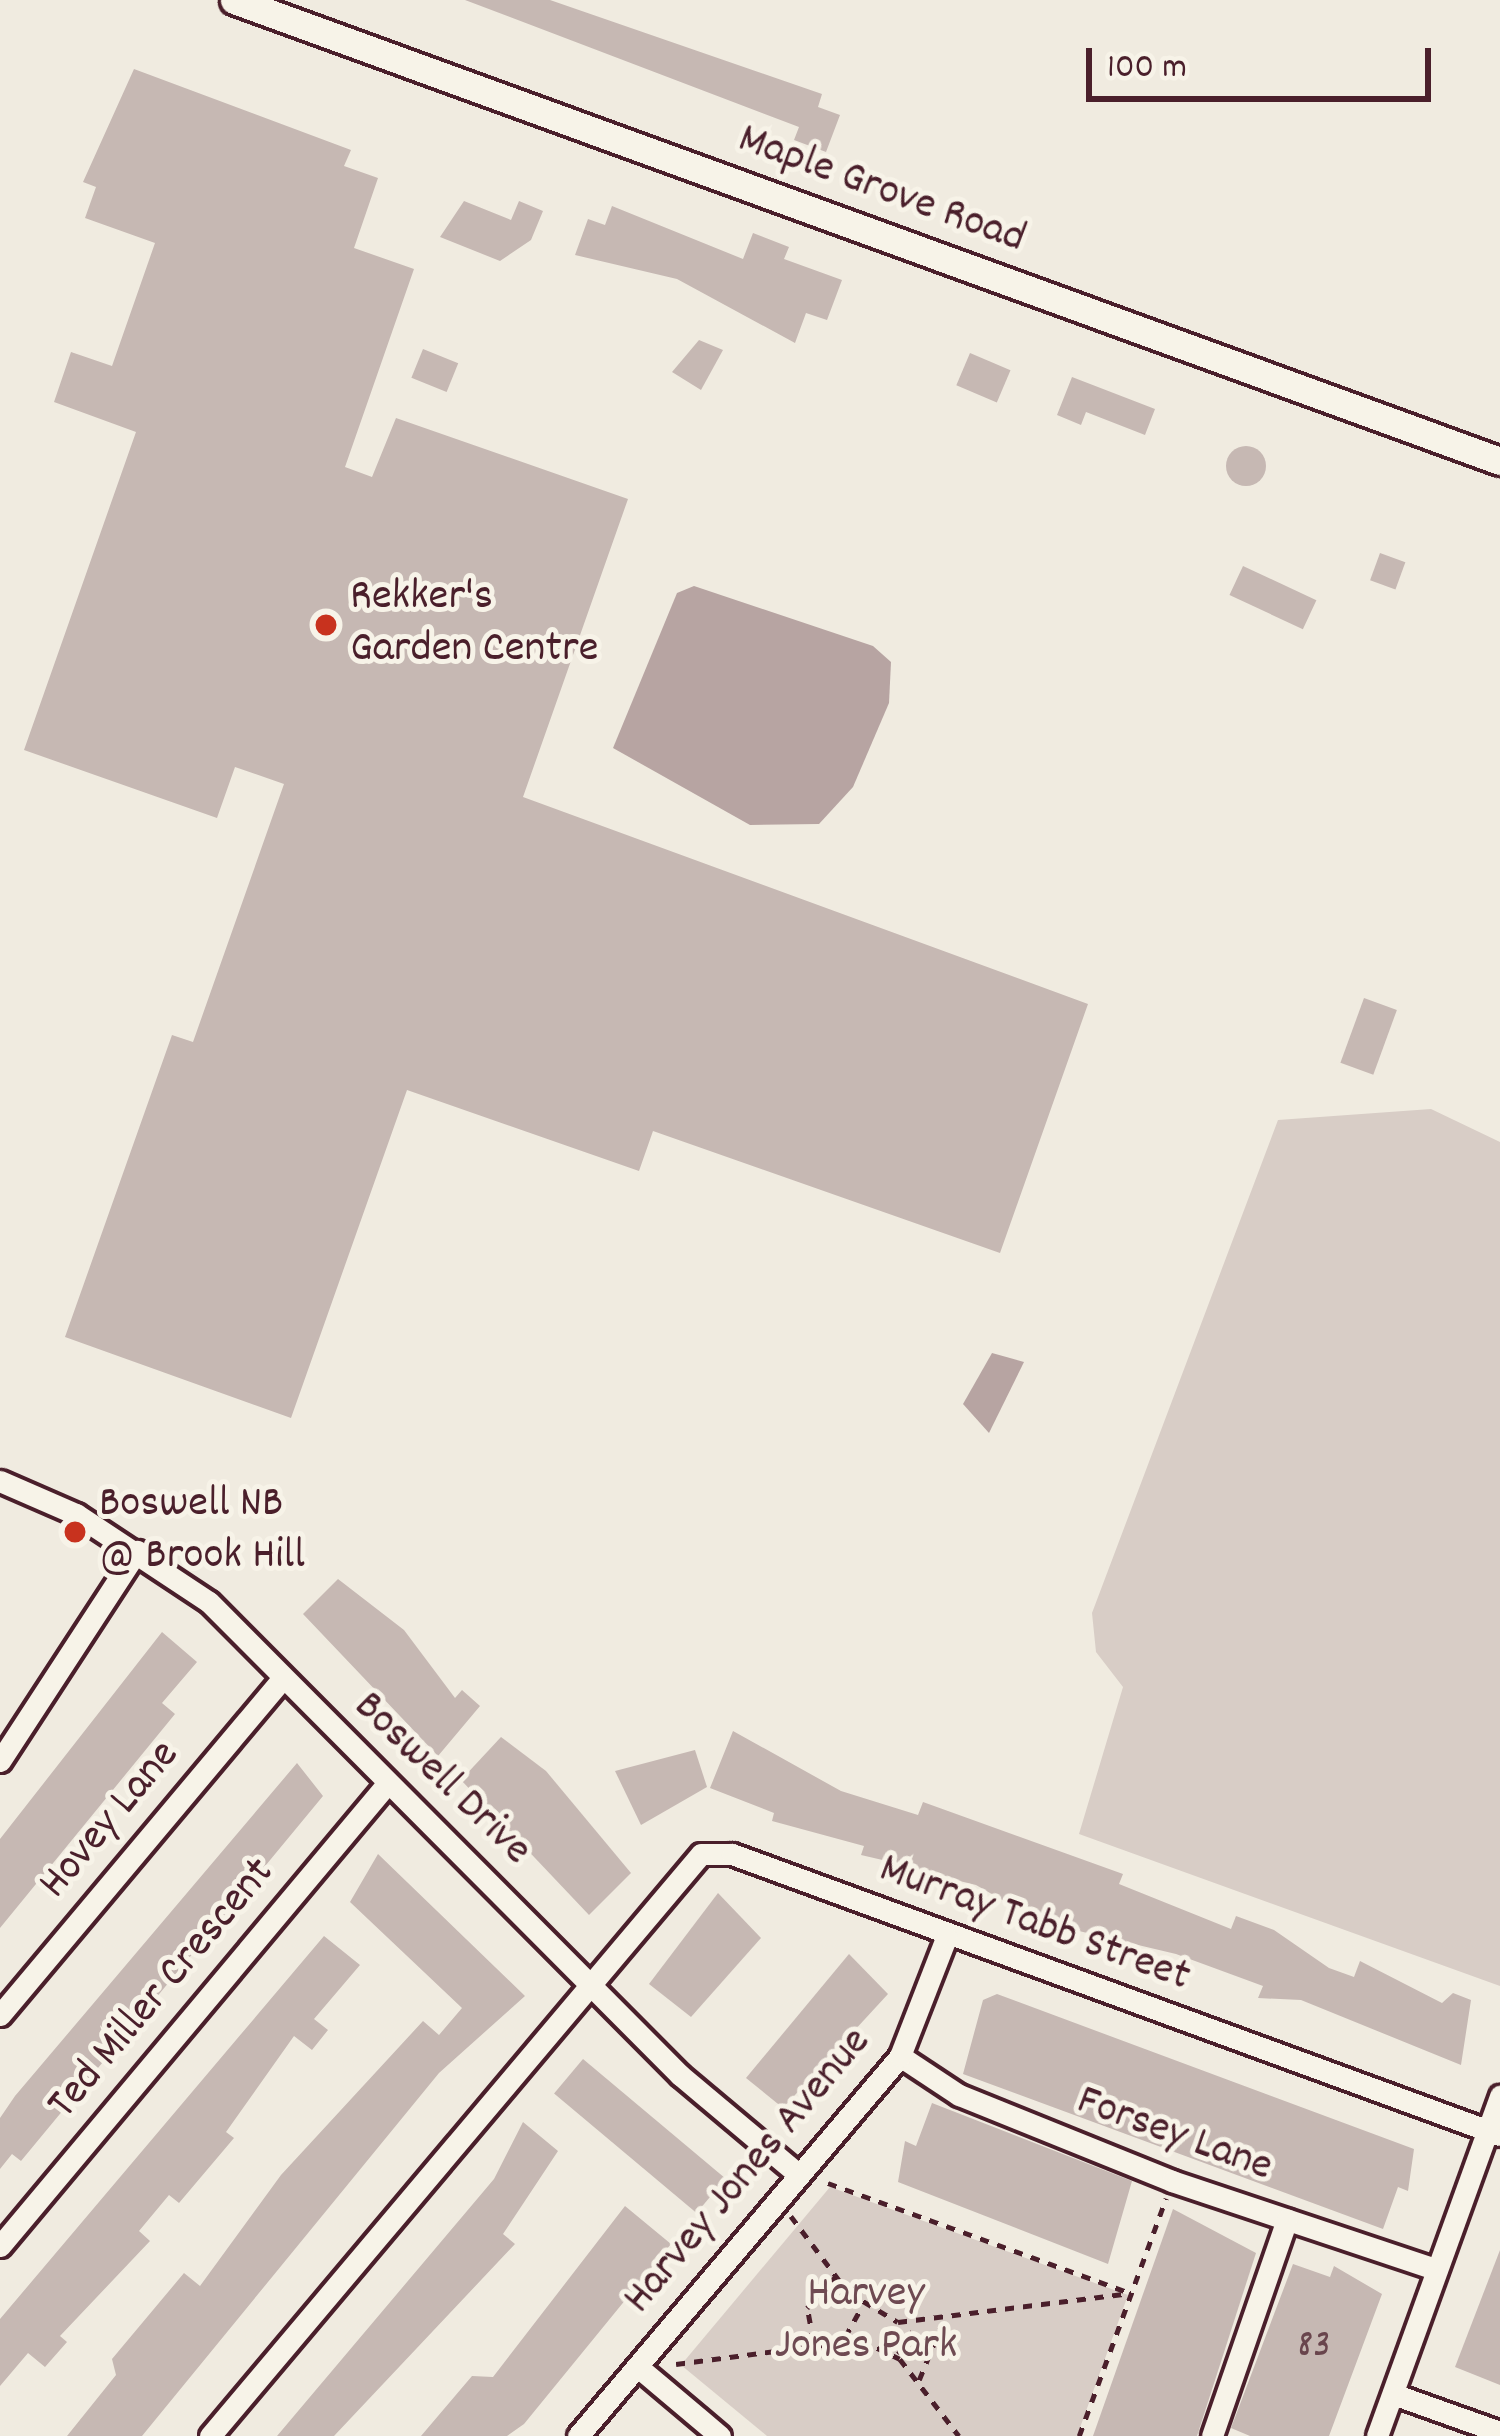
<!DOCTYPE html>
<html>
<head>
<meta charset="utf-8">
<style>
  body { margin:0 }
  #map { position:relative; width:1500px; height:2436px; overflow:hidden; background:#f0ebe0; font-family:Dekko,sans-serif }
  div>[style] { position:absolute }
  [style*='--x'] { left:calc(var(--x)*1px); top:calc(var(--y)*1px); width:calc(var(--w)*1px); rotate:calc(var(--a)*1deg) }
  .green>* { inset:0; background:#d8cdc6 }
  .water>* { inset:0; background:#b7a4a2 }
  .building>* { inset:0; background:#c6b8b3; transform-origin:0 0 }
  .round { border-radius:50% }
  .path>* { height:4.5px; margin-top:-2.25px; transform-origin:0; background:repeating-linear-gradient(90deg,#4a1f2b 0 9px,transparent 0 18px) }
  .roads { filter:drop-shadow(3px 0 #4a1f2b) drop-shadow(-3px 0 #4a1f2b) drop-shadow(0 3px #4a1f2b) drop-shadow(0 -3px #4a1f2b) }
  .minor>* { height:21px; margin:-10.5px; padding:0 10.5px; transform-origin:10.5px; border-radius:10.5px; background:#f7f3e8 }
  .tertiary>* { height:27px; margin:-13.5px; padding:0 13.5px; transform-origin:13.5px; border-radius:13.5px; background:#f7f3e8 }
  .dots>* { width:33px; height:33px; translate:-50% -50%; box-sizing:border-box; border:6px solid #f7f3e8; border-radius:50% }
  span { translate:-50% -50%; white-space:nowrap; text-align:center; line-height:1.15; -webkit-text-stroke:10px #f7f3e8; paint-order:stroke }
  .number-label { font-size:39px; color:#69454d }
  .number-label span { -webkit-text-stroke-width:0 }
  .street-label { font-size:45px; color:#4a1f2b }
  .poi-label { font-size:45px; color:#4a1f2b }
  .left { translate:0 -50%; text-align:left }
  .park-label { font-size:45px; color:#6e4a52 }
  .scale { position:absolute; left:1086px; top:48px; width:345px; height:54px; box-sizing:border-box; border:6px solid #4a1f2b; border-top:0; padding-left:15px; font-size:36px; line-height:42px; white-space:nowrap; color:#4a1f2b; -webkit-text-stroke:9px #f7f3e8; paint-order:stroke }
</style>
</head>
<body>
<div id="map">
  <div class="green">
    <div style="clip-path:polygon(1431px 1109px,1500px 1142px,1500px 1986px,1079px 1834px,1123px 1687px,1096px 1652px,1092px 1613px,1278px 1120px)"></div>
    <div style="clip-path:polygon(830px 2187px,1128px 2295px,1077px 2436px,767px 2436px,681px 2365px)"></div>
  </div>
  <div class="water">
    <div style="clip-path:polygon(694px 586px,873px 646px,891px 662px,889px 703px,853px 787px,819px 824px,750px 825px,613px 748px,677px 593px)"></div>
    <div style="clip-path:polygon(992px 1353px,1024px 1362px,989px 1433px,963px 1404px)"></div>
  </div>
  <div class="building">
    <div style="clip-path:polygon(465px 0,550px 0,822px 94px,818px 107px,840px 115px,826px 152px,794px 140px,799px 127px)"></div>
    <div style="clip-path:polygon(134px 69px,351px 150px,344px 166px,378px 178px,354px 248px,414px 269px,345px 467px,372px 477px,396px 418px,628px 499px,523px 797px,1088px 1004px,1000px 1253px,653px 1131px,639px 1171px,407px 1090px,291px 1418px,65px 1337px,172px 1035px,193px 1042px,284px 784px,235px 767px,217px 818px,24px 750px,136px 432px,54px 402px,71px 352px,112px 366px,155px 243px,85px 218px,96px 187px,83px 182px)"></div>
    <div style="clip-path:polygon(464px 201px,511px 220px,519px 201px,543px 211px,531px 240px,500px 261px,440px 237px)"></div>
    <div style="clip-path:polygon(612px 206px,743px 259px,753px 233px,789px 247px,784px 259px,842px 280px,827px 320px,806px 313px,795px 343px,677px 279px,575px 255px,588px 219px,605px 225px)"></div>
    <div style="clip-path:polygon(699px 340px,723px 350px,701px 390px,672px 372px)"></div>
    <div style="left:423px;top:349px;width:38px;height:31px;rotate:22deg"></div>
    <div style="left:970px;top:353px;width:44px;height:35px;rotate:23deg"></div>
    <div style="clip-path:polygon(1072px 377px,1155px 409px,1145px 435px,1086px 412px,1081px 425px,1057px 415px)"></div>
    <div class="round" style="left:1226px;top:446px;width:40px;height:40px"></div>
    <div style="left:1380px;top:553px;width:27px;height:29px;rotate:20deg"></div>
    <div style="left:1243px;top:566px;width:81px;height:32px;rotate:25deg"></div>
    <div style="left:1364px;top:998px;width:35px;height:69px;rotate:20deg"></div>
    <div style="clip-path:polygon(338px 1579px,404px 1630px,455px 1698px,462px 1690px,480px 1706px,438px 1756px,303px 1614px)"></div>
    <div style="clip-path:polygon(162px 1632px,197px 1662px,162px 1703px,175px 1714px,0 1928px,0 1839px)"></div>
    <div style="clip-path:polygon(733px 1731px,841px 1791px,918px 1815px,923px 1802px,1123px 1874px,1119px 1884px,1231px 1929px,1236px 1916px,1274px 1930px,1329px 1968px,1354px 1977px,1360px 1961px,1442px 2003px,1453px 1993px,1471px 2000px,1461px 2065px,1301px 2000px,1258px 1998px,1263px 1986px,1176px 1954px,1041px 1922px,976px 1885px,935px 1875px,932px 1886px,913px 1880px,917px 1868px,861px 1855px,864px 1846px,772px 1821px,774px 1813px,710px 1788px)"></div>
    <div style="clip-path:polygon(501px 1737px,546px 1771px,631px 1873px,589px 1915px,461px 1780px)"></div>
    <div style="clip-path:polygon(695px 1750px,707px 1787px,641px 1825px,615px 1771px)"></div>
    <div style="clip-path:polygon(297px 1763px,323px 1796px,21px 2161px,12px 2154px,0 2169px,0 2118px,15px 2096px)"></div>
    <div style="clip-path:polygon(378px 1854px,525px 1996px,439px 2073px,142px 2436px,67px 2436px,116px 2375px,112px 2359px,184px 2273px,200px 2286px,281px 2175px,423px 2021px,439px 2035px,462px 2008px,350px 1902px)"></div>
    <div style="clip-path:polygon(718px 1893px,761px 1938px,691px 2017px,649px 1984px)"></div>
    <div style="clip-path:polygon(324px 1936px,360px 1965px,314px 2019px,328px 2030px,312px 2050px,294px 2036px,226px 2132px,234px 2138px,179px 2203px,169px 2195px,139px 2231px,150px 2241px,60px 2336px,67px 2342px,45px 2367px,28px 2353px,0 2386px,0 2319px)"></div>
    <div style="clip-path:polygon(849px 1954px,888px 1994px,783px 2108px,746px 2078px)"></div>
    <div style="clip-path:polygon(997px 1994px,1414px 2149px,1408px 2191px,1398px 2187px,1383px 2229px,963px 2074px,983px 2000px)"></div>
    <div style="left:583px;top:2059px;width:186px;height:45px;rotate:40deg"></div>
    <div style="clip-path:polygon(932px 2103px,1132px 2181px,1108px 2264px,898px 2182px,905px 2141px,916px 2146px)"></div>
    <div style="clip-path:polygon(523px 2122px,558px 2151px,503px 2234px,515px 2244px,334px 2436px,277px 2436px,494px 2179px)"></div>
    <div style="clip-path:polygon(625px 2206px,671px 2244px,524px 2424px,507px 2436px,421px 2436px,472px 2376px,493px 2377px)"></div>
    <div style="clip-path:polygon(1173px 2209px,1256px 2253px,1197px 2436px,1093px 2436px)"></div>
    <div style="clip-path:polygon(1500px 2250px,1500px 2385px,1455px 2367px)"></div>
    <div style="clip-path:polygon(1293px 2264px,1330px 2277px,1334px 2266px,1382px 2294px,1329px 2436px,1250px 2436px,1231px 2428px)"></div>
  </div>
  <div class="path">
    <div style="--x:828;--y:2183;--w:316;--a:20"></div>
    <div style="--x:791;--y:2216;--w:95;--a:53.1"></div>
    <div style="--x:848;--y:2292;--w:58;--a:31"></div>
    <div style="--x:898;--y:2322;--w:235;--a:-7.1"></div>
    <div style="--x:845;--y:2337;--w:33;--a:-61"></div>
    <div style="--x:813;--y:2341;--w:34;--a:-100"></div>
    <div style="--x:807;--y:2308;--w:43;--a:-47.8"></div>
    <div style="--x:898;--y:2354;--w:33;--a:-57"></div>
    <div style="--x:676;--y:2364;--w:187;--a:-7.4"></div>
    <div style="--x:861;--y:2340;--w:43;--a:26"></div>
    <div style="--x:900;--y:2359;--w:97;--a:52.5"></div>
    <div style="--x:919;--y:2380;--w:61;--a:-67.7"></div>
    <div style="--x:1079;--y:2436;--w:253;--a:-69.9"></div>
  </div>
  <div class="roads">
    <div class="minor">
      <div style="--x:0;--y:1481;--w:83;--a:23.5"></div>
      <div style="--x:76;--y:1514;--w:159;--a:33.5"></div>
      <div style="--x:209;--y:1602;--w:668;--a:45.12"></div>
      <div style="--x:680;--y:2075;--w:155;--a:40"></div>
      <div style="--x:0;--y:1761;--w:251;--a:-56.9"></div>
      <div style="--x:0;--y:2015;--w:440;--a:-50"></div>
      <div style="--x:900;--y:2056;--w:71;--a:33.5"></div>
      <div style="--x:959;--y:2095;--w:230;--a:22"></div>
      <div style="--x:1172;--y:2181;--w:274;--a:18.5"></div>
      <div style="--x:0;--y:2246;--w:601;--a:-50.06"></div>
      <div style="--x:638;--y:2367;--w:107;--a:40.1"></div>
      <div style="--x:1393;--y:2394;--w:114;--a:19.6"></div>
      <div style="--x:210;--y:2436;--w:761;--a:-49.85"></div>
      <div style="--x:701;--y:1854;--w:31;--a:0"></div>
      <div style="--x:732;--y:1854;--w:818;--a:20.1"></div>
      <div style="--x:578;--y:2436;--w:498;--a:-49.7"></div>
      <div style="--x:900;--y:2056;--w:127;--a:-68.7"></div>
      <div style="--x:1212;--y:2436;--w:229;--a:-70.9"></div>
      <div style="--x:1377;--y:2436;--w:362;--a:-70.1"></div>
    </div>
    <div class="tertiary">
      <div style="--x:234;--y:0;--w:1347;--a:20.01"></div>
    </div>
  </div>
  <div class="dots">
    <div style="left:326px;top:625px;background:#c8321e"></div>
    <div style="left:75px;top:1532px;background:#c8321e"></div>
  </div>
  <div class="number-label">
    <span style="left:1314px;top:2348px">83</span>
  </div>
  <div class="street-label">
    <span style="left:881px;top:191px;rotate:20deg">Maple Grove Road</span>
    <span style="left:441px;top:1780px;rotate:44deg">Boswell Drive</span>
    <span style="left:111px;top:1821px;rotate:-50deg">Hovey Lane</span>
    <span style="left:1034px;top:1925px;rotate:20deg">Murray Tabb Street</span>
    <span style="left:163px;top:1990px;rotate:-50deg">Ted Miller Crescent</span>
    <span style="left:1174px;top:2136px;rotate:20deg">Forsey Lane</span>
    <span style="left:749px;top:2172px;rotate:-50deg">Harvey Jones Avenue</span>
  </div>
  <div class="poi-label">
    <span class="left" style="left:350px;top:625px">Rekker's<br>Garden Centre</span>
    <span class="left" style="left:99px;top:1532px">Boswell NB<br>@ Brook Hill</span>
  </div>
  <div class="park-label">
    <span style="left:866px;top:2322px">Harvey<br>Jones Park</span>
  </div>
  <div class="scale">100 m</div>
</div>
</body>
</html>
